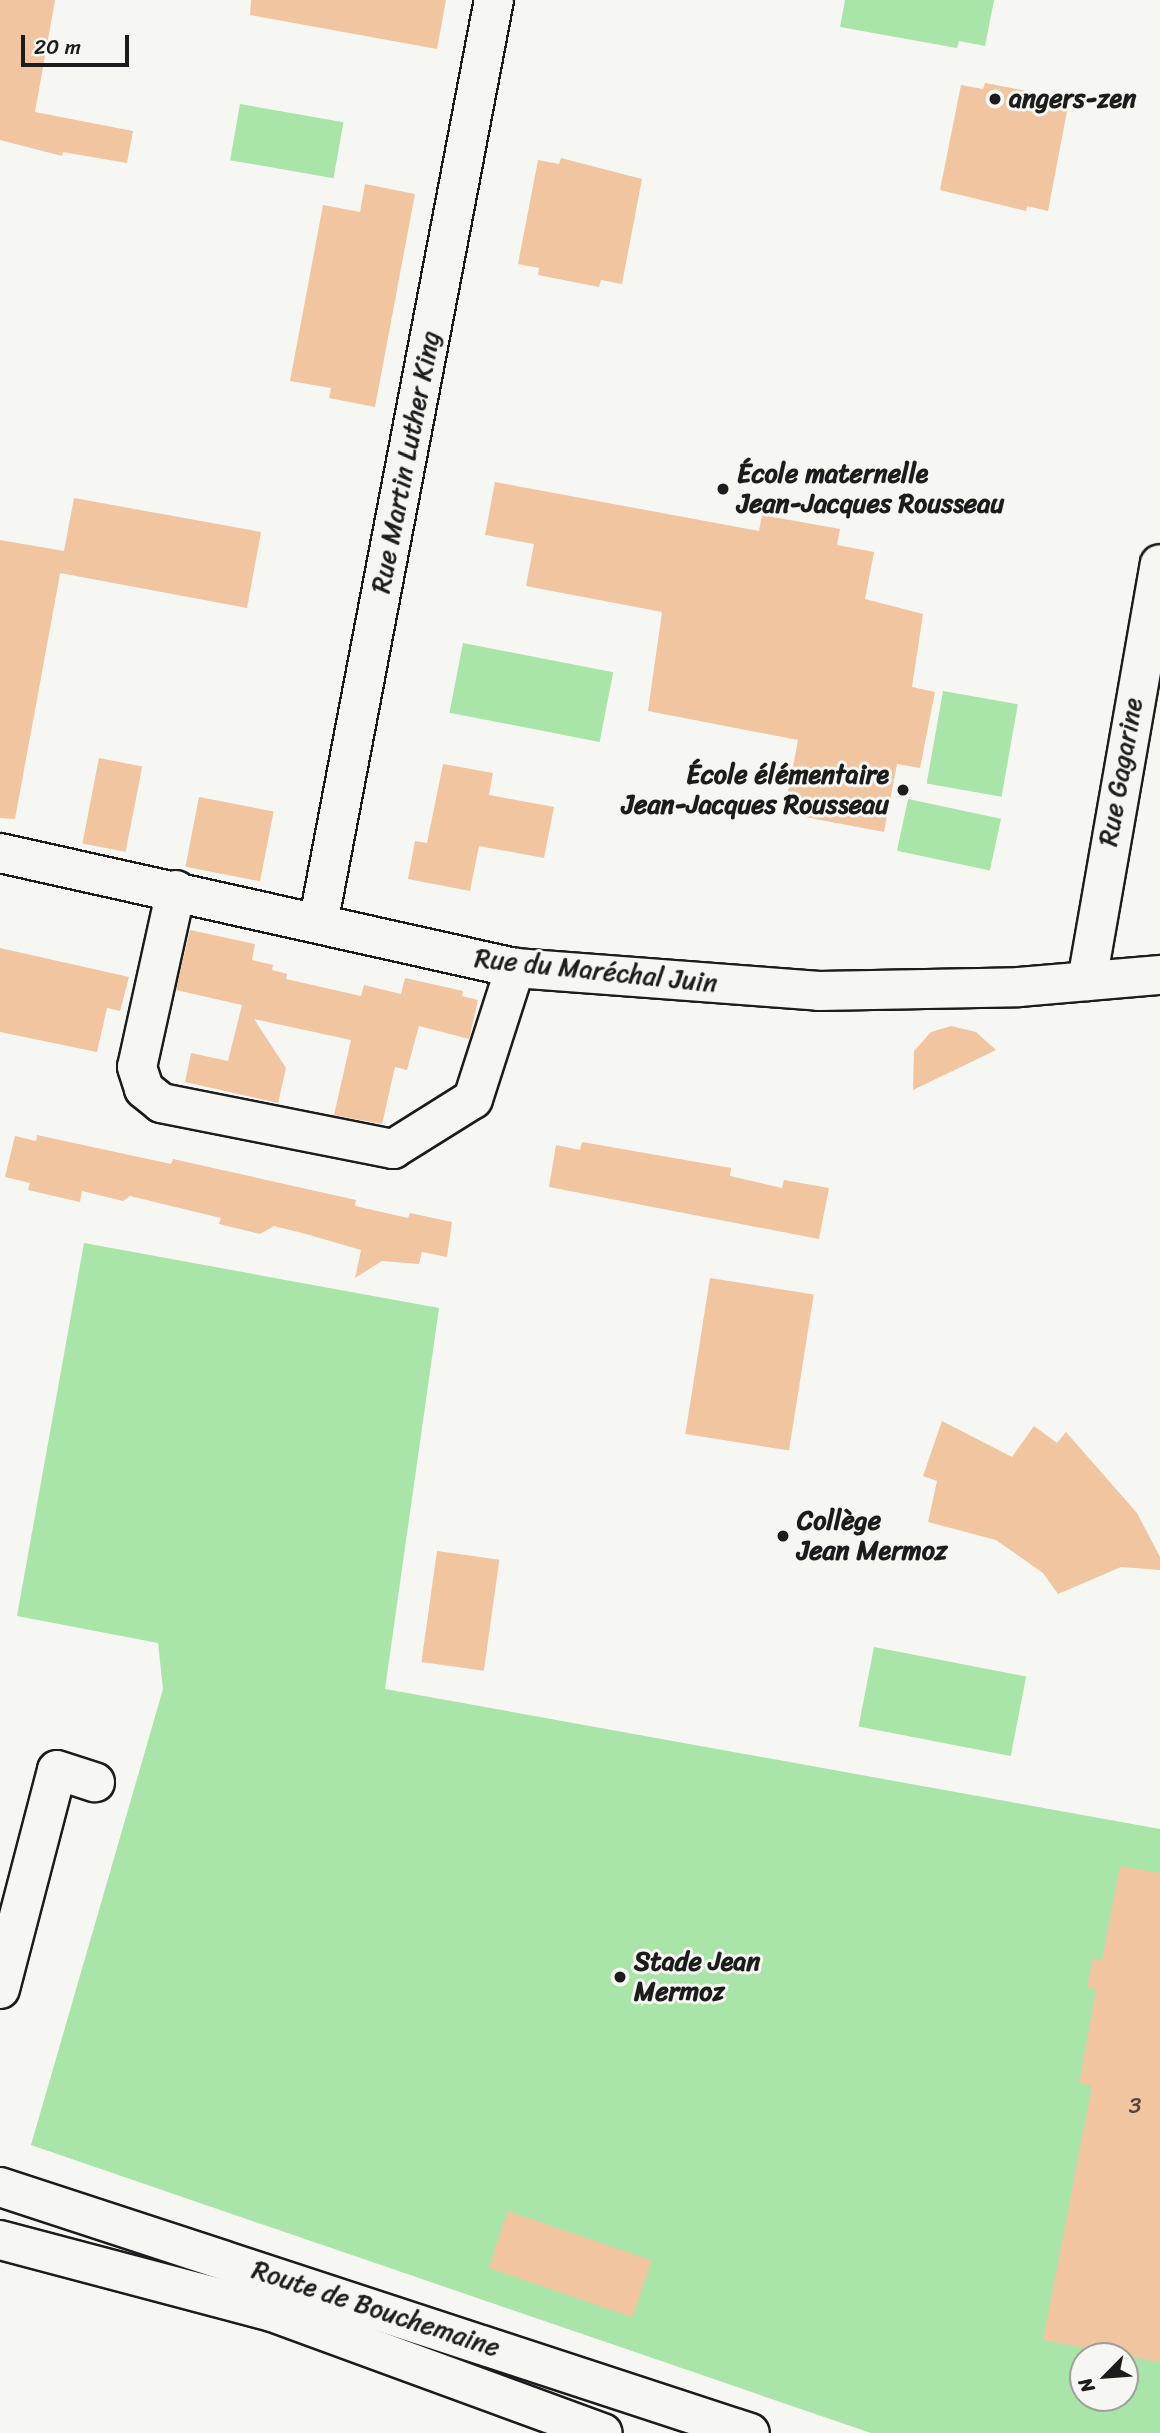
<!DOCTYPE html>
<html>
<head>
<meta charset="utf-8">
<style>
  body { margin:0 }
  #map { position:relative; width:1160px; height:2433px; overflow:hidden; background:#f6f6f2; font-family:Sriracha,sans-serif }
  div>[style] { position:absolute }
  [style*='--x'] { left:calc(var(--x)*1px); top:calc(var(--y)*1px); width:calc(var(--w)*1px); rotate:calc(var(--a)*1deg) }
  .green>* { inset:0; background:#a9e4a9; transform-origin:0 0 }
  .building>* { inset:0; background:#f2c5a1; transform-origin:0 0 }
  .roads { filter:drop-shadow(2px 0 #1c1c1c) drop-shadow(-2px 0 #1c1c1c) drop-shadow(0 2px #1c1c1c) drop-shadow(0 -2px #1c1c1c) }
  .minor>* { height:38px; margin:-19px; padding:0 19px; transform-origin:19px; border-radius:19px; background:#f6f6f2 }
  .tertiary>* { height:38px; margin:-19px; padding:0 19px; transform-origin:19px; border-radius:19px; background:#f6f6f2 }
  .dots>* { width:19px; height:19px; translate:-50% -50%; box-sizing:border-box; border:4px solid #f6f6f2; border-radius:50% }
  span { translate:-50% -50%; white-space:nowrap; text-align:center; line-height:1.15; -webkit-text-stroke:6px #f6f6f2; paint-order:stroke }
  .number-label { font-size:23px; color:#52463d }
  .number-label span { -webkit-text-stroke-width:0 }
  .poi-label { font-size:26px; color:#1c1c1c; font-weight:700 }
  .left { translate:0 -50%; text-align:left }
  .right { translate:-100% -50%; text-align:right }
  .street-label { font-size:26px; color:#1c1c1c }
  .north { position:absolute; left:1069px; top:2342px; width:70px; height:70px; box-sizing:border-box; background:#f6f6f2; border:2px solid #9f9f9c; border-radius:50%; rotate:245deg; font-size:19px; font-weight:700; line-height:28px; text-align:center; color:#1c1c1c }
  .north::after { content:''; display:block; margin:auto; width:24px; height:32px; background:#1c1c1c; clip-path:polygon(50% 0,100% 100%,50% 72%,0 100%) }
  .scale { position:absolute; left:21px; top:35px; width:108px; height:32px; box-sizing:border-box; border:4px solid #1c1c1c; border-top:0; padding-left:9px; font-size:21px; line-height:24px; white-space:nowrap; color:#1c1c1c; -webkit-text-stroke:5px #f6f6f2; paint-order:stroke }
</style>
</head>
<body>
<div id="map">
  <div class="green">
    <div style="clip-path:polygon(845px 0,994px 0,985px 46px,959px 41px,957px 48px,840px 27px)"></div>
    <div style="left:240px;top:104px;width:105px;height:57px;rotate:10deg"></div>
    <div style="left:463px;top:643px;width:153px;height:71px;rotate:11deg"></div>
    <div style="left:943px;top:691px;width:76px;height:94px;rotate:10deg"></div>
    <div style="left:908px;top:799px;width:95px;height:53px;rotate:12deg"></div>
    <div style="clip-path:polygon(evenodd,84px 1243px,439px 1308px,385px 1689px,1160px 1829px,1160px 2433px,871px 2433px,31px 2145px,163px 1689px,158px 1643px,17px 1616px,84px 1243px,1083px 2356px,1125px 2356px,1125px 2398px,1083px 2398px,1083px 2356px)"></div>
    <div style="left:874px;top:1647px;width:155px;height:81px;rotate:11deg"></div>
  </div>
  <div class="building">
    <div style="clip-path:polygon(0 0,55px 0,35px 112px,133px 131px,127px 163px,63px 152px,62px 156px,0 140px)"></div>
    <div style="clip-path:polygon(251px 0,446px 0,437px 49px,250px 15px)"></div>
    <div style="clip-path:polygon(985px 83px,1048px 95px,1047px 103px,1068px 106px,1048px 211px,1027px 206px,1026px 211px,940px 190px,961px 85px,983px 89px)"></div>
    <div style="clip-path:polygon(561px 158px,642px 179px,622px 284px,601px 280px,599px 287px,538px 275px,539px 268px,518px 264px,538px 160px,559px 164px)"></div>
    <div style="clip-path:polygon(365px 184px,415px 194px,375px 407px,329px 398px,331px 388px,290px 381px,323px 205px,360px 212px)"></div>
    <div style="clip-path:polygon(495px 482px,759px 531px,762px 515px,840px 529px,837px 545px,874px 552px,865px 599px,923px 614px,912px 687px,935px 692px,920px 768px,897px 764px,884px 832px,784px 813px,798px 740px,648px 711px,662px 612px,526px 586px,534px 544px,485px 535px)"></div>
    <div style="clip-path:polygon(74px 498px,261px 532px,247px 608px,60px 573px,62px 563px,15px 819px,0 818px,0 540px,64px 551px)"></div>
    <div style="left:99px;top:758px;width:44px;height:87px;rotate:11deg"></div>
    <div style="clip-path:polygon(443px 764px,493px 773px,489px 795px,554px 807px,544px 858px,479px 846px,470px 891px,408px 879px,415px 841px,427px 843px)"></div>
    <div style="left:199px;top:797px;width:76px;height:71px;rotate:11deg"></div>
    <div style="clip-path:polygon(190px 930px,255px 944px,252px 960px,273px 965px,272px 970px,287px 974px,286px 979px,361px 996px,364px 985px,401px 994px,405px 978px,463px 991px,462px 996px,478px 1000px,469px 1039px,419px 1026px,407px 1070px,395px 1067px,382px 1124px,334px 1115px,351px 1040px,254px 1019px,286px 1068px,278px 1103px,185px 1082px,191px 1053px,228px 1061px,242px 1005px,176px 990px)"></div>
    <div style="clip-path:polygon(0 948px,129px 977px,120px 1011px,107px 1008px,97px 1052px,0 1032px)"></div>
    <div style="clip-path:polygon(951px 1026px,976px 1032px,996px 1050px,913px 1090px,914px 1051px,931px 1032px)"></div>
    <div style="clip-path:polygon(37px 1135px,171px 1164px,173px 1159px,356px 1200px,355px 1206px,408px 1218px,410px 1213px,452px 1222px,447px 1257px,422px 1252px,419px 1264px,382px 1261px,355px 1278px,361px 1250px,306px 1234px,274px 1226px,260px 1234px,219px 1224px,221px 1218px,130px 1196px,123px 1201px,82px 1191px,80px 1202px,28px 1190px,30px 1183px,5px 1177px,15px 1136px,36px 1141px)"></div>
    <div style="clip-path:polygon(582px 1142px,731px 1168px,730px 1176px,782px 1188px,784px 1180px,829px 1188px,819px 1239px,549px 1187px,556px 1145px,580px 1150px)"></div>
    <div style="left:710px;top:1278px;width:105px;height:158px;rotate:9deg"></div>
    <div style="clip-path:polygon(942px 1421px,1012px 1457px,1034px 1426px,1057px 1443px,1066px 1432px,1137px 1513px,1160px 1557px,1160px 1570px,1121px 1567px,1058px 1594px,1043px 1573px,996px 1540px,928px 1522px,937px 1481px,923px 1476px)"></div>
    <div style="left:437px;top:1551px;width:63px;height:112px;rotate:8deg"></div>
    <div style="clip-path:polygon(1120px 1866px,1160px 1873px,1160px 2362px,1043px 2340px,1092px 2086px,1079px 2083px,1096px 1990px,1087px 1987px,1093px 1958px,1102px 1960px)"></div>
    <div style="left:508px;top:2211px;width:152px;height:60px;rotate:19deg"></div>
  </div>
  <div class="roads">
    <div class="minor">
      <div style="--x:0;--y:853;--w:528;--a:12.59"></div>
      <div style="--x:515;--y:968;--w:305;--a:4.3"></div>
      <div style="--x:819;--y:991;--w:200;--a:-1.1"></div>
      <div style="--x:1019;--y:987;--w:142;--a:-4.9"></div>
      <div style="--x:176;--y:890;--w:181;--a:102.4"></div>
      <div style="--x:137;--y:1067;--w:23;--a:72"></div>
      <div style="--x:144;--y:1089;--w:22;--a:39"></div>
      <div style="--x:161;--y:1103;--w:237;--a:11.2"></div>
      <div style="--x:393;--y:1149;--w:94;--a:-32"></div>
      <div style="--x:473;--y:1099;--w:138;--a:-72.2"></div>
      <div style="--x:318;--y:924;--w:941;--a:-79.22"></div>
      <div style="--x:1087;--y:981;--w:423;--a:-80.1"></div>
      <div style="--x:0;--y:1989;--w:226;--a:-75.4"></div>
      <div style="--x:57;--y:1770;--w:40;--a:18"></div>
    </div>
    <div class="tertiary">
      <div style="--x:0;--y:2187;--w:789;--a:18.16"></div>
      <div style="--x:0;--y:2240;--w:281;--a:14.8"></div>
      <div style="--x:272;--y:2312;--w:352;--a:20.1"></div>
    </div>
  </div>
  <div class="dots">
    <div style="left:995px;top:99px;background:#1c1c1c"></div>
    <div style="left:723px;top:489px;background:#1c1c1c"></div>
    <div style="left:903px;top:790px;background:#1c1c1c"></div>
    <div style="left:783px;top:1536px;background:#1c1c1c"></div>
    <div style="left:620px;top:1977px;background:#1c1c1c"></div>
  </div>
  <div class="number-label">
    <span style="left:1135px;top:2106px">3</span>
  </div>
  <div class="poi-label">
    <span class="left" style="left:1009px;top:99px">angers-zen</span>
    <span class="left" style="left:737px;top:489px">École maternelle<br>Jean-Jacques Rousseau</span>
    <span class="right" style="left:889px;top:790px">École élémentaire<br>Jean-Jacques Rousseau</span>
    <span class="left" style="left:797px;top:1536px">Collège<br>Jean Mermoz</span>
    <span class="left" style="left:634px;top:1977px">Stade Jean<br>Mermoz</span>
  </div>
  <div class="street-label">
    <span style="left:406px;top:462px;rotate:-79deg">Rue Martin Luther King</span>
    <span style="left:1121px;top:772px;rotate:-80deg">Rue Gagarine</span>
    <span style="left:596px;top:971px;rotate:6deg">Rue du Maréchal Juin</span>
    <span style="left:376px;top:2309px;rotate:18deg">Route de Bouchemaine</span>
  </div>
  <div class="north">N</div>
  <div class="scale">20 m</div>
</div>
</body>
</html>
